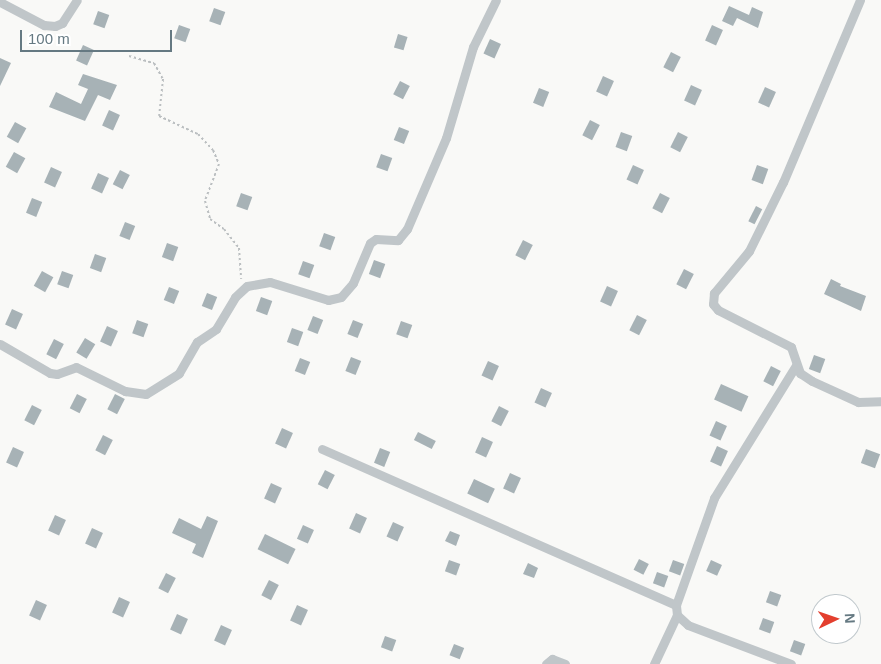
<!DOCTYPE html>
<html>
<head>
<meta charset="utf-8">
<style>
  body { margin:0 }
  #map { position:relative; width:881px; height:664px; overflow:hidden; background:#f9f9f7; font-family:Arial,sans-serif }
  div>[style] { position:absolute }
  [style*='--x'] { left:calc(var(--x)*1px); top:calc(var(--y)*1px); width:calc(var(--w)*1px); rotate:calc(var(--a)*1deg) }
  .building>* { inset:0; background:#a7b2b6; transform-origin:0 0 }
  .path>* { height:2px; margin-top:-1px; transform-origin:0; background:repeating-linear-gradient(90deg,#bbbfc1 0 2.5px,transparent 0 5px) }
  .minor>* { height:9px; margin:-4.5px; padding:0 4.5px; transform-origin:4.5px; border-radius:4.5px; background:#c0c6c9 }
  span { translate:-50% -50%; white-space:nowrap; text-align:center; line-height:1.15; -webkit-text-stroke:5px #fff; paint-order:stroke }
  .north { position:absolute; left:811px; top:594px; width:50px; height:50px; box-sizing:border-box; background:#fff; border:1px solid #c1c9cd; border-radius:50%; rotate:87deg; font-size:14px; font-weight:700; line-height:20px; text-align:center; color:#657982 }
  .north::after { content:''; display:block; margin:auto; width:18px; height:22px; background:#e33f2e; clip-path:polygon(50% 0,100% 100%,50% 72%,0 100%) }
  .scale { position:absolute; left:20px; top:30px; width:152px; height:22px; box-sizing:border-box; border:2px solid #657982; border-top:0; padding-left:6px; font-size:15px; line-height:18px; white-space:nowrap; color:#657982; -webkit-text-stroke:4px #fff; paint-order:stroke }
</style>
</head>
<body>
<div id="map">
  <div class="building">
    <div style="clip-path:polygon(729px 6px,749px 15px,752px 7px,763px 12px,758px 28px,737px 18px,733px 26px,722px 21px)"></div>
    <div style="left:214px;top:8px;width:12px;height:14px;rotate:20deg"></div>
    <div style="left:98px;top:11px;width:12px;height:14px;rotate:20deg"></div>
    <div style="left:179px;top:25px;width:12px;height:14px;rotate:20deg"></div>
    <div style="left:712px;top:25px;width:12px;height:17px;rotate:24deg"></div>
    <div style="left:398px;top:34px;width:10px;height:14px;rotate:17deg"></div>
    <div style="left:490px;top:39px;width:12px;height:16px;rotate:24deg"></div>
    <div style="left:83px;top:45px;width:12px;height:17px;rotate:24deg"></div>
    <div style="left:671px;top:52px;width:11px;height:17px;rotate:27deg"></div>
    <div style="clip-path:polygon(0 58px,11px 63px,0 86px)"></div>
    <div style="clip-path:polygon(83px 74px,117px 85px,110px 100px,98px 95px,85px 121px,49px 107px,56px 92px,81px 104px,88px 89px,78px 85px)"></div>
    <div style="left:603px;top:76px;width:12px;height:17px;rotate:24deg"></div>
    <div style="left:400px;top:81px;width:11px;height:15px;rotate:27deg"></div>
    <div style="left:691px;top:85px;width:12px;height:17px;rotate:24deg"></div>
    <div style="left:765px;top:87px;width:12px;height:17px;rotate:24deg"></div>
    <div style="left:539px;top:88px;width:11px;height:16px;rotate:22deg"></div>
    <div style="left:109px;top:110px;width:12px;height:17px;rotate:24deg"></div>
    <div style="left:590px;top:120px;width:11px;height:17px;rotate:27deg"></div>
    <div style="left:15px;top:122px;width:13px;height:17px;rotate:29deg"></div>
    <div style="left:399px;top:127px;width:11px;height:14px;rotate:22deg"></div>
    <div style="left:621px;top:132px;width:12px;height:16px;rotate:20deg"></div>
    <div style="left:678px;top:132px;width:11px;height:17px;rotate:27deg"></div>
    <div style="left:14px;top:152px;width:13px;height:17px;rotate:29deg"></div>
    <div style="left:381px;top:154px;width:12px;height:14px;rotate:20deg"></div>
    <div style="left:633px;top:165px;width:12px;height:16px;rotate:24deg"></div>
    <div style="left:757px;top:165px;width:12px;height:16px;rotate:20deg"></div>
    <div style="left:51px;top:167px;width:12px;height:17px;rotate:24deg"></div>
    <div style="left:120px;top:170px;width:11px;height:16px;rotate:27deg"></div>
    <div style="left:98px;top:173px;width:12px;height:17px;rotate:24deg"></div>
    <div style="left:241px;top:193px;width:12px;height:14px;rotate:20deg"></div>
    <div style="left:660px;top:193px;width:11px;height:17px;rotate:27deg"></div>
    <div style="left:32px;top:198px;width:11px;height:16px;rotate:22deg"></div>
    <div style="left:756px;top:206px;width:7px;height:17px;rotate:27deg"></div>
    <div style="left:125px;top:222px;width:11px;height:15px;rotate:22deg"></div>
    <div style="left:324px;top:233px;width:12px;height:14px;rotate:20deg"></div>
    <div style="left:523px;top:240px;width:11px;height:17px;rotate:27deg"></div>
    <div style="left:167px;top:243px;width:12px;height:15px;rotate:20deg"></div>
    <div style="left:95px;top:254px;width:12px;height:15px;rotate:20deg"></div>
    <div style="left:374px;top:260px;width:12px;height:15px;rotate:20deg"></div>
    <div style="left:303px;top:261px;width:12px;height:14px;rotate:20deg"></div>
    <div style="left:684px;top:269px;width:11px;height:17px;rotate:27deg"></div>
    <div style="left:42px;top:271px;width:13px;height:17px;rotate:29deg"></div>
    <div style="left:62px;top:271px;width:12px;height:14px;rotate:20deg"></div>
    <div style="clip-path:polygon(831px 279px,841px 284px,840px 286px,866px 296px,861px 311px,824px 294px)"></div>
    <div style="left:607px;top:286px;width:12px;height:17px;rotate:24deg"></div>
    <div style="left:169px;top:287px;width:11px;height:14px;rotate:22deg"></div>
    <div style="left:207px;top:293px;width:11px;height:14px;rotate:22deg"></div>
    <div style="left:261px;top:297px;width:12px;height:15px;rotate:20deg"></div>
    <div style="left:12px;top:309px;width:12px;height:17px;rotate:24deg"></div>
    <div style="left:637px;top:315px;width:11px;height:17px;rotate:27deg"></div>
    <div style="left:313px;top:316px;width:11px;height:15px;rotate:22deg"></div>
    <div style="left:137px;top:320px;width:12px;height:14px;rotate:20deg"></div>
    <div style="left:353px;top:320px;width:11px;height:15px;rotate:22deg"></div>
    <div style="left:401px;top:321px;width:12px;height:14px;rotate:20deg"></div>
    <div style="left:107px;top:326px;width:12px;height:17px;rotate:24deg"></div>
    <div style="left:292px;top:328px;width:12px;height:15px;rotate:20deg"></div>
    <div style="left:85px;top:338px;width:12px;height:17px;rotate:31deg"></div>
    <div style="left:54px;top:339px;width:11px;height:17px;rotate:27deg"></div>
    <div style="left:814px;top:355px;width:12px;height:15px;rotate:20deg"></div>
    <div style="left:351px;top:357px;width:11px;height:15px;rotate:22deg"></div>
    <div style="left:300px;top:358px;width:11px;height:14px;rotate:22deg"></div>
    <div style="left:488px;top:361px;width:12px;height:16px;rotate:24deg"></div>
    <div style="left:771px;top:366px;width:11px;height:17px;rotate:27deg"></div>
    <div style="left:721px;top:384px;width:30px;height:17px;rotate:24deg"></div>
    <div style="left:541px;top:388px;width:12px;height:16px;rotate:24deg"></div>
    <div style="left:77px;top:394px;width:11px;height:16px;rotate:27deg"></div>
    <div style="left:115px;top:394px;width:11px;height:17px;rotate:27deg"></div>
    <div style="left:32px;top:405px;width:11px;height:17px;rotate:27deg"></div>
    <div style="left:499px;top:406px;width:11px;height:17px;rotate:27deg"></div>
    <div style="left:716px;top:421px;width:12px;height:16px;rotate:24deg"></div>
    <div style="left:282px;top:428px;width:12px;height:17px;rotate:24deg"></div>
    <div style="left:418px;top:432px;width:20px;height:9px;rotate:27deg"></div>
    <div style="left:103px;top:435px;width:11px;height:17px;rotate:27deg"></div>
    <div style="left:482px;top:437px;width:12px;height:17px;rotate:24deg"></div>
    <div style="left:717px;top:446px;width:12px;height:17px;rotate:24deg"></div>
    <div style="left:13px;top:447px;width:12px;height:17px;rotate:24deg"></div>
    <div style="left:380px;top:448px;width:11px;height:16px;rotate:22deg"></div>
    <div style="left:866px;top:449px;width:15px;height:15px;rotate:20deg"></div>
    <div style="left:325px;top:470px;width:11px;height:16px;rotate:27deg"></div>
    <div style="left:510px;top:473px;width:12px;height:17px;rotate:24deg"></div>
    <div style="left:474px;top:479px;width:23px;height:16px;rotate:25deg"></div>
    <div style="left:271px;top:483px;width:12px;height:17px;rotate:24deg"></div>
    <div style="left:356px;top:513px;width:12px;height:17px;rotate:24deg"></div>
    <div style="left:55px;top:515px;width:12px;height:17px;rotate:24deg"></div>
    <div style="clip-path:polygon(207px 516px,218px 521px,203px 558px,192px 553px,196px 544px,172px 533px,179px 518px,201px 529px)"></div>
    <div style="left:393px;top:522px;width:12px;height:16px;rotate:24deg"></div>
    <div style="left:303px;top:525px;width:12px;height:15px;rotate:24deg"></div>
    <div style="left:92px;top:528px;width:12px;height:17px;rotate:24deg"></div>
    <div style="clip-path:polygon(450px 531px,460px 535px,456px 546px,445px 541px)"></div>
    <div style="left:265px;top:534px;width:34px;height:17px;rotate:26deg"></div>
    <div style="left:639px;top:559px;width:11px;height:12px;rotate:27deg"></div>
    <div style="left:449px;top:560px;width:12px;height:12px;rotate:20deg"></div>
    <div style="left:673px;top:560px;width:12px;height:12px;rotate:20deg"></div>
    <div style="left:711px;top:560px;width:12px;height:12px;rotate:24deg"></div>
    <div style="clip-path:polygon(528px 563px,538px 568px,534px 578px,523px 574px)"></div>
    <div style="left:657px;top:572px;width:12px;height:12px;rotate:20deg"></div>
    <div style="left:166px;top:573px;width:11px;height:17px;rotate:27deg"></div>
    <div style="left:269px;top:580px;width:11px;height:17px;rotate:27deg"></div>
    <div style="left:770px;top:591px;width:12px;height:12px;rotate:20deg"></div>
    <div style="left:119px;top:597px;width:12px;height:17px;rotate:24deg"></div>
    <div style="left:36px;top:600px;width:12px;height:17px;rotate:24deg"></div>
    <div style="left:297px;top:605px;width:12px;height:17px;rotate:24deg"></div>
    <div style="left:177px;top:614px;width:12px;height:17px;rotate:24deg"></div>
    <div style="left:763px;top:618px;width:12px;height:12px;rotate:20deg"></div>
    <div style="left:221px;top:625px;width:12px;height:17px;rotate:24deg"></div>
    <div style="left:385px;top:636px;width:12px;height:12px;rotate:20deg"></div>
    <div style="left:794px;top:640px;width:12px;height:12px;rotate:20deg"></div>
    <div style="left:454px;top:644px;width:11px;height:12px;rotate:22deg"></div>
  </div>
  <div class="path">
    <div style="--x:129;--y:56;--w:26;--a:16"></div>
    <div style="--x:154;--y:63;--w:18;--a:61"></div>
    <div style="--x:163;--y:79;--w:37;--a:96"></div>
    <div style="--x:159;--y:116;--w:43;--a:24.8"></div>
    <div style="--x:198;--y:134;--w:22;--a:47"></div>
    <div style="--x:213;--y:150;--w:15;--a:67"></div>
    <div style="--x:219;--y:164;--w:40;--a:111"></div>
    <div style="--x:205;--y:201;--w:19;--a:74"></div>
    <div style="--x:210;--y:219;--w:17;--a:36"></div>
    <div style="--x:224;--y:229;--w:24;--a:52"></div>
    <div style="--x:239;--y:248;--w:31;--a:86"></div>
  </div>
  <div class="minor">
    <div style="--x:860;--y:0;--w:198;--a:112.9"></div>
    <div style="--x:783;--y:182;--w:77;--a:116.2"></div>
    <div style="--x:749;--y:251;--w:55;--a:129.8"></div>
    <div style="--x:714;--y:293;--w:11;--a:95"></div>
    <div style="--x:713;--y:304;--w:8;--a:50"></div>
    <div style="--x:718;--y:310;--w:82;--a:26.9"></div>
    <div style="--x:791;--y:347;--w:28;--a:71"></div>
    <div style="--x:800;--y:373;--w:14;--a:34"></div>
    <div style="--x:812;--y:381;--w:51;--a:24.5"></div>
    <div style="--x:858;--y:402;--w:23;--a:-2"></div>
    <div style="--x:0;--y:2;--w:50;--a:27.6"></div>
    <div style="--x:44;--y:25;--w:11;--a:5"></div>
    <div style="--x:55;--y:26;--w:8;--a:-23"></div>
    <div style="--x:62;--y:23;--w:27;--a:-57"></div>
    <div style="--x:0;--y:344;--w:58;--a:30.1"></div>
    <div style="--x:50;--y:373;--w:7;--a:8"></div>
    <div style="--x:57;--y:374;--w:20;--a:-20"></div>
    <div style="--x:76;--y:367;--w:55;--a:26.1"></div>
    <div style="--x:125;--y:391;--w:21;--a:8"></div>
    <div style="--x:146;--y:394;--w:39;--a:-32"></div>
    <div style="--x:179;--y:373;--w:36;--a:-60"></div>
    <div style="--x:197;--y:342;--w:23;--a:-34"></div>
    <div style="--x:216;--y:329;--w:37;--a:-59"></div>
    <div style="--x:235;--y:297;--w:16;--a:-43"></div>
    <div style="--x:247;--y:286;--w:23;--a:-10"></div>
    <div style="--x:270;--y:282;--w:61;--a:17.2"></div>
    <div style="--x:328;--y:300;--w:13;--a:-13"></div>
    <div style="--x:341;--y:297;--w:18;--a:-49"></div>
    <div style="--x:353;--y:283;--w:43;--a:-67"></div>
    <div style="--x:370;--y:243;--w:7;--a:-34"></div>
    <div style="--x:376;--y:239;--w:22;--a:3"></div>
    <div style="--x:398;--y:240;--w:14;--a:-51"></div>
    <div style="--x:407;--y:229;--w:99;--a:-66.8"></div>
    <div style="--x:446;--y:138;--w:95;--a:-73.5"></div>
    <div style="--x:473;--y:47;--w:52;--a:-63.9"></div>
    <div style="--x:322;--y:449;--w:387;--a:23.8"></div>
    <div style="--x:546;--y:664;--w:8;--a:-40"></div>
    <div style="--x:552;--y:659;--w:14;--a:21"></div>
    <div style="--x:654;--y:664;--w:54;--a:-64.9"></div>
    <div style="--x:791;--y:664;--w:110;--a:-159.3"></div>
    <div style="--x:688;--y:625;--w:15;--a:-138"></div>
    <div style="--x:677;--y:615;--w:10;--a:-96"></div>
    <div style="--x:676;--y:605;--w:114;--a:-70.4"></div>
    <div style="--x:714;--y:498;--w:156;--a:-58.3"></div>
  </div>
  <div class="north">N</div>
  <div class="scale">100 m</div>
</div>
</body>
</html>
